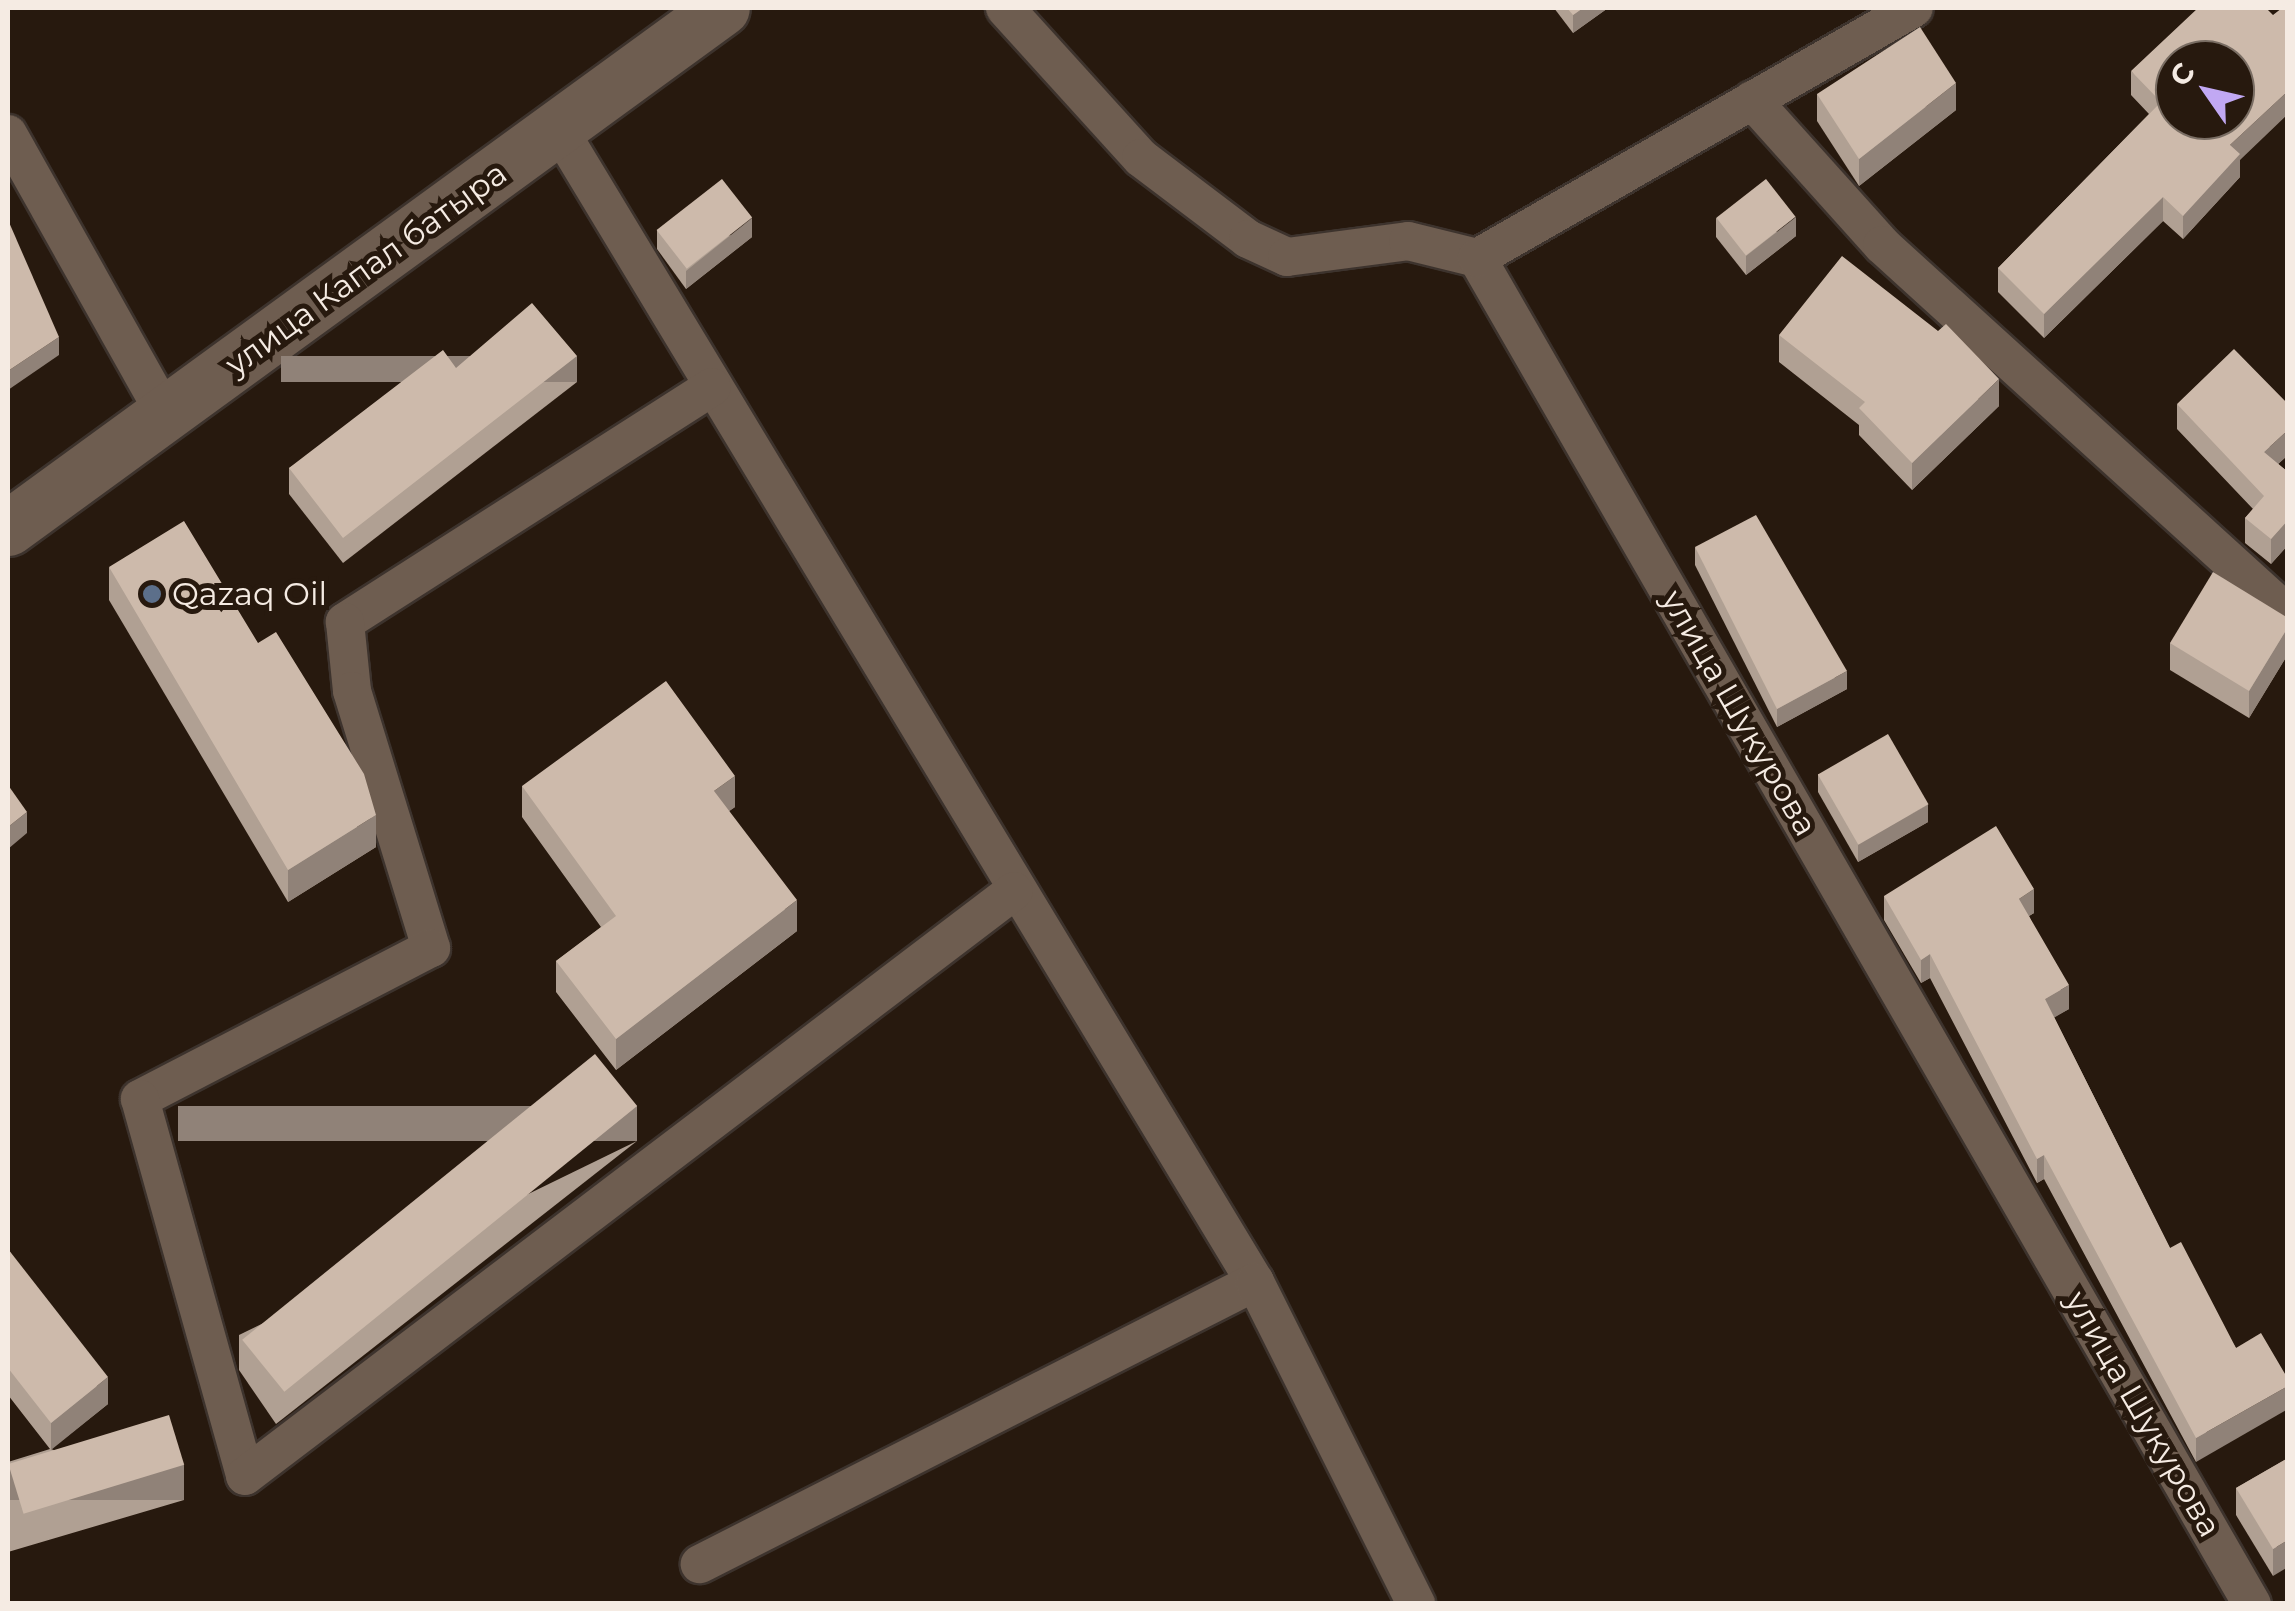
<!DOCTYPE html>
<html>
<head>
<meta charset="utf-8">
<style>
  body { margin:0 }
  #map { position:relative; width:2295px; height:1611px; overflow:hidden; background:#27190e; font-family:Montserrat,sans-serif }
  div>[style] { position:absolute }
  [style*='--x'] { left:calc(var(--x)*1px); top:calc(var(--y)*1px); width:calc(var(--w)*1px); rotate:calc(var(--a)*1deg) }
  .roads { filter:drop-shadow(2px 0 #3d332d) drop-shadow(-2px 0 #3d332d) drop-shadow(0 2px #3d332d) drop-shadow(0 -2px #3d332d) }
  .street>* { height:38px; margin:-19px; padding:0 19px; transform-origin:19px; border-radius:19px; background:#6e5d50 }
  .secondary>* { height:55px; margin:-27.5px; padding:0 27.5px; transform-origin:27.5px; border-radius:27.5px; background:#6e5d50 }
  .wall>* { inset:0; background:#b0a093 }
  .shaded-wall>* { inset:0; background:#908278; transform-origin:0 0 }
  .building>* { inset:0; background:#cdbaab; transform-origin:0 0 }
  .dots>* { width:28px; height:28px; translate:-50% -50%; box-sizing:border-box; border:5px solid #27190e; border-radius:50% }
  span { translate:-50% -50%; white-space:nowrap; text-align:center; line-height:1.15; -webkit-text-stroke:10px #27190e; paint-order:stroke }
  .street-label { font-size:32px; color:#f5ebe3 }
  .poi-label { font-size:32px; color:#f5ebe3 }
  .left { translate:0 -50%; text-align:left }
  .frame { position:absolute; inset:0; border:10px solid #f5ebe3; pointer-events:none }
  .north { position:absolute; left:2155px; top:40px; width:100px; height:100px; box-sizing:border-box; background:#27190e; border:2px solid #796d63; border-radius:50%; rotate:304deg; font-size:28px; font-weight:700; line-height:40px; text-align:center; color:#f5ebe3 }
  .north::after { content:''; display:block; margin:auto; width:35px; height:45px; background:#c1a8f3; clip-path:polygon(50% 0,100% 100%,50% 72%,0 100%) }
</style>
</head>
<body>
<div id="map">
  <div class="roads">
    <div class="street">
      <div style="--x:1005;--y:8;--w:202;--a:47.8"></div>
      <div style="--x:1141;--y:158;--w:134;--a:37.1"></div>
      <div style="--x:1248;--y:239;--w:43;--a:24.8"></div>
      <div style="--x:1287;--y:257;--w:122;--a:-7.5"></div>
      <div style="--x:1408;--y:241;--w:71;--a:13.8"></div>
      <div style="--x:1752;--y:100;--w:195;--a:48.1"></div>
      <div style="--x:1882;--y:245;--w:549;--a:42.27"></div>
      <div style="--x:558;--y:128;--w:1348;--a:58.87"></div>
      <div style="--x:1255;--y:1282;--w:623;--a:153.06"></div>
      <div style="--x:8;--y:134;--w:322;--a:60.7"></div>
      <div style="--x:1477;--y:258;--w:1553;--a:60.07"></div>
      <div style="--x:1477;--y:258;--w:503;--a:-29.77"></div>
      <div style="--x:712;--y:387;--w:436;--a:147.4"></div>
      <div style="--x:345;--y:622;--w:69;--a:84.2"></div>
      <div style="--x:352;--y:691;--w:269;--a:72.9"></div>
      <div style="--x:431;--y:948;--w:328;--a:152.6"></div>
      <div style="--x:140;--y:1099;--w:391;--a:74.4"></div>
      <div style="--x:245;--y:1476;--w:966;--a:-37.26"></div>
      <div style="--x:1255;--y:1282;--w:360;--a:63.4"></div>
    </div>
    <div class="secondary">
      <div style="--x:8;--y:528;--w:883;--a:-36.07"></div>
    </div>
  </div>
  <div class="wall">
    <div style="clip-path:polygon(1554px 8px,1608px 8px,1573px 33px)"></div>
    <div style="clip-path:polygon(2131px 71px,2240px 160px,2240px 177px,2183px 239px,2163px 221px,2044px 338px,1998px 292px,1998px 268px,2149px 114px,2131px 95px)"></div>
    <div style="clip-path:polygon(1817px 94px,1956px 110px,1859px 186px,1817px 121px)"></div>
    <div style="clip-path:polygon(1716px 218px,1796px 236px,1746px 275px,1716px 237px)"></div>
    <div style="clip-path:polygon(657px 230px,752px 237px,686px 289px,657px 249px)"></div>
    <div style="clip-path:polygon(1779px 335px,1999px 406px,1912px 490px,1859px 435px,1859px 425px,1779px 362px)"></div>
    <div style="clip-path:polygon(456px 368px,577px 382px,343px 563px,289px 494px,289px 468px)"></div>
    <div style="clip-path:polygon(2177px 404px,2288px 455px,2278px 464px,2288px 472px,2288px 545px,2271px 564px,2245px 543px,2245px 518px,2253px 509px,2177px 429px)"></div>
    <div style="clip-path:polygon(1695px 547px,1847px 689px,1777px 727px,1695px 565px)"></div>
    <div style="clip-path:polygon(109px 567px,376px 847px,288px 902px,109px 600px)"></div>
    <div style="clip-path:polygon(2288px 618px,2288px 654px,2249px 718px,2170px 670px,2170px 643px)"></div>
    <div style="clip-path:polygon(1818px 774px,1928px 822px,1858px 862px,1818px 792px)"></div>
    <div style="clip-path:polygon(522px 786px,735px 807px,729px 811px,797px 931px,616px 1070px,556px 992px,556px 961px,601px 927px,522px 817px)"></div>
    <div style="clip-path:polygon(1884px 896px,2034px 913px,2029px 916px,2069px 1009px,2054px 1017px,2170px 1248px,2236px 1348px,2196px 1462px,2044px 1179px,2037px 1183px,1930px 978px,1921px 983px,1884px 920px)"></div>
    <div style="clip-path:polygon(637px 1141px,276px 1424px,239px 1370px,239px 1335px)"></div>
    <div style="clip-path:polygon(8px 1249px,108px 1404px,51px 1449px,184px 1500px,8px 1552px,8px 1462px,50px 1449px,8px 1395px)"></div>
    <div style="clip-path:polygon(2288px 1458px,2273px 1576px,2236px 1515px,2236px 1488px)"></div>
  </div>
  <div class="shaded-wall">
    <div style="clip-path:polygon(1583px 8px,1608px 8px,1573px 33px,1573px 15px)"></div>
    <div style="clip-path:polygon(1956px 83px,1956px 110px,1859px 186px,1859px 159px)"></div>
    <div style="clip-path:polygon(2288px 91px,2288px 114px,2240px 160px,2240px 177px,2183px 239px,2183px 216px,2230px 145px)"></div>
    <div style="clip-path:polygon(2163px 197px,2163px 221px,2044px 338px,2044px 314px)"></div>
    <div style="clip-path:polygon(1796px 217px,1796px 236px,1746px 275px,1746px 256px)"></div>
    <div style="clip-path:polygon(752px 218px,752px 237px,686px 289px,686px 271px)"></div>
    <div style="clip-path:polygon(59px 337px,59px 355px,8px 390px,8px 371px)"></div>
    <div style="left:577px;top:356px;width:26px;height:296px;rotate:90deg"></div>
    <div style="clip-path:polygon(1999px 379px,1999px 406px,1912px 490px,1912px 463px)"></div>
    <div style="clip-path:polygon(2288px 430px,2288px 455px,2264px 477px,2264px 452px)"></div>
    <div style="clip-path:polygon(2288px 520px,2288px 545px,2271px 564px,2271px 539px)"></div>
    <div style="clip-path:polygon(2288px 627px,2288px 654px,2249px 718px,2249px 691px)"></div>
    <div style="clip-path:polygon(1847px 671px,1847px 689px,1777px 727px,1777px 709px)"></div>
    <div style="clip-path:polygon(735px 776px,735px 807px,714px 822px,714px 791px)"></div>
    <div style="clip-path:polygon(1928px 804px,1928px 822px,1858px 862px,1858px 844px)"></div>
    <div style="clip-path:polygon(27px 812px,27px 833px,8px 849px,8px 827px)"></div>
    <div style="clip-path:polygon(376px 815px,376px 847px,288px 902px,288px 870px)"></div>
    <div style="clip-path:polygon(2034px 889px,2034px 913px,2019px 922px,2019px 899px)"></div>
    <div style="clip-path:polygon(797px 900px,797px 931px,616px 1070px,616px 1039px)"></div>
    <div style="clip-path:polygon(1930px 954px,1930px 978px,1921px 983px,1921px 960px)"></div>
    <div style="clip-path:polygon(2069px 985px,2069px 1009px,2045px 1023px,2045px 999px)"></div>
    <div style="left:637px;top:1106px;width:35px;height:459px;rotate:90deg"></div>
    <div style="clip-path:polygon(2044px 1155px,2044px 1179px,2037px 1183px,2037px 1159px)"></div>
    <div style="clip-path:polygon(108px 1377px,108px 1404px,51px 1450px,51px 1423px)"></div>
    <div style="clip-path:polygon(2288px 1386px,2288px 1409px,2196px 1462px,2196px 1438px)"></div>
    <div style="left:184px;top:1465px;width:35px;height:184px;rotate:90deg"></div>
    <div style="clip-path:polygon(2288px 1540px,2288px 1567px,2273px 1576px,2273px 1549px)"></div>
  </div>
  <div class="building">
    <div style="clip-path:polygon(1567px 8px,1583px 8px,1573px 15px)"></div>
    <div style="clip-path:polygon(evenodd,2198px 8px,2266px 8px,2273px 15px,2282px 8px,2288px 8px,2288px 91px,2230px 145px,2240px 154px,2183px 216px,2163px 197px,2044px 314px,1998px 268px,2161px 102px,2131px 71px,2198px 8px,2175px 60px,2235px 60px,2235px 120px,2175px 120px,2175px 60px)"></div>
    <div style="clip-path:polygon(1920px 27px,1956px 83px,1859px 159px,1817px 94px)"></div>
    <div style="left:722px;top:179px;width:49px;height:83px;rotate:52deg"></div>
    <div style="left:1766px;top:179px;width:48px;height:63px;rotate:52deg"></div>
    <div style="clip-path:polygon(8px 220px,59px 337px,8px 371px)"></div>
    <div style="clip-path:polygon(1842px 256px,1938px 331px,1946px 324px,1999px 379px,1912px 463px,1859px 408px,1865px 402px,1779px 335px)"></div>
    <div style="clip-path:polygon(532px 303px,577px 356px,343px 538px,289px 468px,443px 350px,456px 368px)"></div>
    <div style="clip-path:polygon(2234px 349px,2288px 404px,2288px 430px,2264px 452px,2288px 472px,2288px 520px,2271px 539px,2245px 518px,2264px 496px,2177px 404px)"></div>
    <div style="clip-path:polygon(1756px 515px,1847px 671px,1777px 709px,1695px 547px)"></div>
    <div style="clip-path:polygon(184px 521px,258px 643px,276px 632px,364px 774px,376px 815px,288px 870px,109px 567px)"></div>
    <div style="clip-path:polygon(2213px 572px,2288px 618px,2288px 627px,2249px 691px,2170px 643px)"></div>
    <div style="clip-path:polygon(666px 681px,735px 776px,714px 791px,797px 900px,616px 1039px,556px 961px,616px 916px,522px 786px)"></div>
    <div style="left:1888px;top:734px;width:81px;height:81px;rotate:60deg"></div>
    <div style="clip-path:polygon(8px 785px,27px 812px,8px 827px)"></div>
    <div style="clip-path:polygon(1996px 826px,2034px 889px,2019px 899px,2069px 985px,2045px 999px,2170px 1248px,2181px 1242px,2236px 1348px,2261px 1333px,2288px 1379px,2288px 1386px,2196px 1438px,2044px 1155px,2037px 1159px,1930px 954px,1921px 960px,1884px 896px)"></div>
    <div style="left:595px;top:1054px;width:67px;height:454px;rotate:51deg"></div>
    <div style="clip-path:polygon(8px 1249px,108px 1377px,51px 1423px,8px 1368px)"></div>
    <div style="left:169px;top:1415px;width:52px;height:168px;rotate:73deg"></div>
    <div style="clip-path:polygon(2288px 1458px,2288px 1540px,2273px 1549px,2236px 1488px)"></div>
  </div>
  <div class="dots">
    <div style="left:152px;top:594px;background:#5c6f8a"></div>
  </div>
  <div class="street-label">
    <span style="left:366px;top:269px;rotate:-36deg">улица Капал батыра</span>
    <span style="left:1739px;top:713px;rotate:60deg">улица Шукурова</span>
    <span style="left:2143px;top:1414px;rotate:60deg">улица Шукурова</span>
  </div>
  <div class="poi-label">
    <span class="left" style="left:172px;top:594px">Qazaq Oil</span>
  </div>
  <div class="frame"></div>
  <div class="north">С</div>
</div>
</body>
</html>
